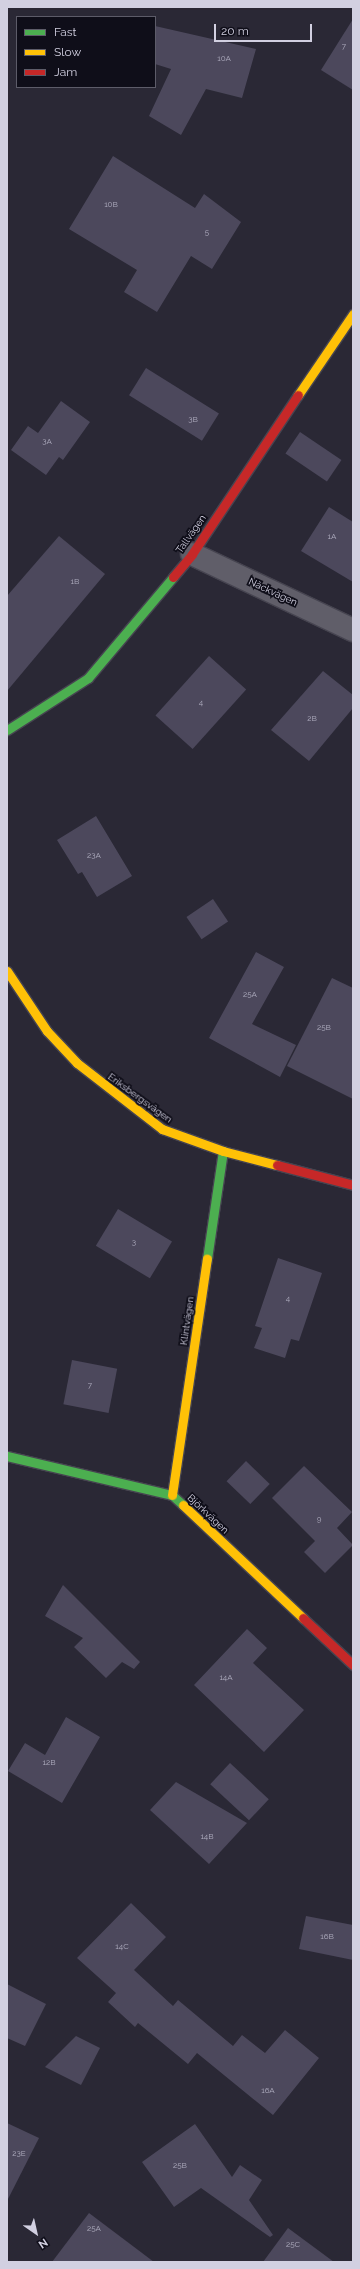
<!DOCTYPE html>
<html>
<head>
<meta charset="utf-8">
<style>
  body { margin:0 }
  #map { position:relative; width:360px; height:2269px; overflow:hidden; background:#2a2835; font-family:Raleway,sans-serif }
  div>[style] { position:absolute }
  [style*='--x'] { left:calc(var(--x)*1px); top:calc(var(--y)*1px); width:calc(var(--w)*1px); rotate:calc(var(--a)*1deg) }
  .building>* { inset:0; background:#4c485c; transform-origin:0 0 }
  .roads { filter:drop-shadow(1px 0 #464450) drop-shadow(-1px 0 #464450) drop-shadow(0 1px #464450) drop-shadow(0 -1px #464450) }
  .street>* { height:22px; margin:-11px; padding:0 11px; transform-origin:11px; border-radius:11px; background:#605e69 }
  .fast>* { height:9px; margin:-4.5px; padding:0 4.5px; transform-origin:4.5px; border-radius:4.5px; background:#4caf50 }
  .slow>* { height:9px; margin:-4.5px; padding:0 4.5px; transform-origin:4.5px; border-radius:4.5px; background:#ffc107 }
  .jam>* { height:9px; margin:-4.5px; padding:0 4.5px; transform-origin:4.5px; border-radius:4.5px; background:#c62828 }
  span { translate:-50% -50%; white-space:nowrap; text-align:center; line-height:1.15; -webkit-text-stroke:3.5px #0f0e19; paint-order:stroke }
  .number-label { font-size:8px; color:#b0aec0 }
  .number-label span { -webkit-text-stroke-width:0 }
  .street-label { font-size:10px; color:#d2d0e1 }
  .frame { position:absolute; inset:0; border:8px solid #d2d0e1; pointer-events:none }
  .legend { position:absolute; left:16px; top:16px; width:140px; height:72px; box-sizing:border-box; background:#0f0e19; border:1px solid #5d5c69; margin:0; padding:5px 7px; list-style:none; font-size:12px; color:#d2d0e1 }
  .legend li { display:flex; align-items:center; gap:8px; height:20px }
  .legend b { width:20px; border:1px solid #5d5c69 }
  .north { position:absolute; left:16px; top:2213px; width:40px; height:40px; -webkit-text-stroke:3px #0f0e19; paint-order:stroke; rotate:146deg; font-size:11px; font-weight:700; line-height:16px; text-align:center; color:#d2d0e1 }
  .north::after { content:''; display:block; margin:auto; width:14px; height:18px; background:#d2d0e1; clip-path:polygon(50% 0,100% 100%,50% 72%,0 100%) }
  .scale { position:absolute; left:214px; top:24px; width:98px; height:18px; box-sizing:border-box; border:2px solid #d2d0e1; border-top:0; padding-left:5px; font-size:12px; line-height:14px; white-space:nowrap; color:#d2d0e1; -webkit-text-stroke:3px #0f0e19; paint-order:stroke }
</style>
</head>
<body>
<div id="map">
  <div class="building">
    <div style="clip-path:polygon(353px 19px,353px 90px,321px 70px)"></div>
    <div style="clip-path:polygon(155px 26px,256px 49px,242px 98px,206px 89px,181px 135px,149px 116px,171px 69px,155px 64px)"></div>
    <div style="clip-path:polygon(113px 156px,195px 208px,204px 194px,241px 222px,212px 269px,191px 256px,157px 312px,124px 292px,137px 270px,69px 229px)"></div>
    <div style="left:146px;top:368px;width:86px;height:32px;rotate:32deg"></div>
    <div style="clip-path:polygon(61px 401px,90px 422px,63px 460px,59px 457px,46px 475px,11px 450px,28px 426px,38px 433px)"></div>
    <div style="left:300px;top:432px;width:50px;height:26px;rotate:34deg"></div>
    <div style="clip-path:polygon(329px 507px,353px 522px,353px 582px,301px 551px)"></div>
    <div style="clip-path:polygon(59px 536px,105px 574px,7px 691px,7px 596px)"></div>
    <div style="left:209px;top:656px;width:50px;height:80px;rotate:42deg"></div>
    <div style="clip-path:polygon(323px 671px,353px 695px,353px 708px,309px 761px,271px 730px)"></div>
    <div style="clip-path:polygon(96px 816px,132px 876px,97px 897px,82px 872px,78px 874px,57px 840px)"></div>
    <div style="left:213px;top:899px;width:27px;height:32px;rotate:56deg"></div>
    <div style="clip-path:polygon(256px 952px,284px 967px,252px 1024px,296px 1045px,280px 1077px,209px 1038px)"></div>
    <div style="clip-path:polygon(332px 978px,353px 988px,353px 1099px,287px 1066px)"></div>
    <div style="left:118px;top:1209px;width:63px;height:43px;rotate:31deg"></div>
    <div style="clip-path:polygon(278px 1258px,322px 1273px,299px 1341px,291px 1339px,285px 1358px,254px 1348px,262px 1328px,255px 1326px)"></div>
    <div style="left:72px;top:1360px;width:46px;height:45px;rotate:11deg"></div>
    <div style="left:246px;top:1461px;width:33px;height:28px;rotate:44deg"></div>
    <div style="clip-path:polygon(304px 1466px,352px 1512px,337px 1528px,353px 1545px,325px 1573px,304px 1552px,315px 1541px,272px 1498px)"></div>
    <div style="clip-path:polygon(63px 1585px,140px 1662px,134px 1669px,122px 1662px,106px 1678px,74px 1647px,83px 1638px,45px 1616px)"></div>
    <div style="clip-path:polygon(247px 1629px,267px 1648px,253px 1663px,304px 1710px,264px 1752px,194px 1685px)"></div>
    <div style="clip-path:polygon(66px 1717px,100px 1737px,62px 1803px,8px 1771px,25px 1743px,45px 1755px)"></div>
    <div style="left:230px;top:1763px;width:53px;height:29px;rotate:43deg"></div>
    <div style="clip-path:polygon(176px 1782px,247px 1823px,209px 1864px,150px 1810px)"></div>
    <div style="clip-path:polygon(131px 1903px,166px 1937px,134px 1970px,173px 2006px,178px 2000px,233px 2046px,242px 2035px,265px 2053px,285px 2030px,319px 2058px,273px 2115px,197px 2053px,188px 2064px,138px 2023px,135px 2027px,108px 2002px,116px 1993px,77px 1958px)"></div>
    <div style="clip-path:polygon(306px 1916px,353px 1925px,353px 1960px,299px 1949px)"></div>
    <div style="clip-path:polygon(7px 1984px,46px 2004px,25px 2046px,7px 2038px)"></div>
    <div style="clip-path:polygon(76px 2036px,100px 2048px,81px 2085px,45px 2067px)"></div>
    <div style="clip-path:polygon(7px 2123px,39px 2138px,7px 2201px)"></div>
    <div style="clip-path:polygon(195px 2124px,232px 2177px,240px 2165px,262px 2180px,249px 2200px,273px 2235px,270px 2237px,201px 2188px,174px 2207px,142px 2162px)"></div>
    <div style="clip-path:polygon(89px 2213px,154px 2262px,52px 2262px)"></div>
    <div style="clip-path:polygon(288px 2228px,334px 2262px,263px 2262px)"></div>
  </div>
  <div class="roads">
    <div class="street">
      <div style="--x:192;--y:554;--w:178;--a:25.3"></div>
    </div>
    <div class="fast">
      <div style="--x:7;--y:730;--w:96;--a:-32.7"></div>
      <div style="--x:88;--y:678;--w:132;--a:-49.9"></div>
      <div style="--x:207;--y:1259;--w:109;--a:-81.6"></div>
      <div style="--x:7;--y:1456;--w:170;--a:13.3"></div>
      <div style="--x:172;--y:1495;--w:15;--a:42"></div>
    </div>
    <div class="slow">
      <div style="--x:298;--y:395;--w:98;--a:-55.8"></div>
      <div style="--x:7;--y:971;--w:72;--a:56.3"></div>
      <div style="--x:47;--y:1031;--w:44;--a:46.8"></div>
      <div style="--x:77;--y:1063;--w:108;--a:37.8"></div>
      <div style="--x:162;--y:1129;--w:65;--a:19.8"></div>
      <div style="--x:223;--y:1151;--w:56;--a:14.5"></div>
      <div style="--x:172;--y:1495;--w:239;--a:-81.6"></div>
      <div style="--x:183;--y:1505;--w:165;--a:43.3"></div>
    </div>
    <div class="jam">
      <div style="--x:173;--y:577;--w:30;--a:-50"></div>
      <div style="--x:192;--y:554;--w:191;--a:-56.3"></div>
      <div style="--x:277;--y:1165;--w:79;--a:14.7"></div>
      <div style="--x:303;--y:1618;--w:69;--a:43.2"></div>
    </div>
  </div>
  <div class="number-label">
    <span style="left:344px;top:47px">7</span>
    <span style="left:224px;top:59px">10A</span>
    <span style="left:111px;top:205px">10B</span>
    <span style="left:207px;top:233px">5</span>
    <span style="left:193px;top:420px">3B</span>
    <span style="left:47px;top:442px">3A</span>
    <span style="left:332px;top:537px">1A</span>
    <span style="left:75px;top:582px">1B</span>
    <span style="left:201px;top:703px">4</span>
    <span style="left:312px;top:719px">2B</span>
    <span style="left:94px;top:856px">23A</span>
    <span style="left:250px;top:995px">25A</span>
    <span style="left:324px;top:1028px">25B</span>
    <span style="left:134px;top:1243px">3</span>
    <span style="left:288px;top:1299px">4</span>
    <span style="left:90px;top:1386px">7</span>
    <span style="left:319px;top:1520px">9</span>
    <span style="left:226px;top:1678px">14A</span>
    <span style="left:49px;top:1763px">12B</span>
    <span style="left:207px;top:1837px">14B</span>
    <span style="left:327px;top:1937px">16B</span>
    <span style="left:122px;top:1947px">14C</span>
    <span style="left:268px;top:2091px">16A</span>
    <span style="left:19px;top:2154px">23E</span>
    <span style="left:180px;top:2166px">25B</span>
    <span style="left:94px;top:2229px">25A</span>
    <span style="left:293px;top:2245px">25C</span>
  </div>
  <div class="street-label">
    <span style="left:191px;top:534px;rotate:-55deg">Tallvägen</span>
    <span style="left:273px;top:592px;rotate:25deg">Näckvägen</span>
    <span style="left:140px;top:1098px;rotate:36deg">Eriksbergsvägen</span>
    <span style="left:187px;top:1321px;rotate:-82deg">Klintvägen</span>
    <span style="left:208px;top:1514px;rotate:43deg">Björkvägen</span>
  </div>
  <div class="frame"></div>
  <ul class="legend">
  <li><b style="height:5px;background:#4caf50"></b>Fast</li>
  <li><b style="height:5px;background:#ffc107"></b>Slow</li>
  <li><b style="height:5px;background:#c62828"></b>Jam</li>
  </ul>
  <div class="north">N</div>
  <div class="scale">20 m</div>
</div>
</body>
</html>
